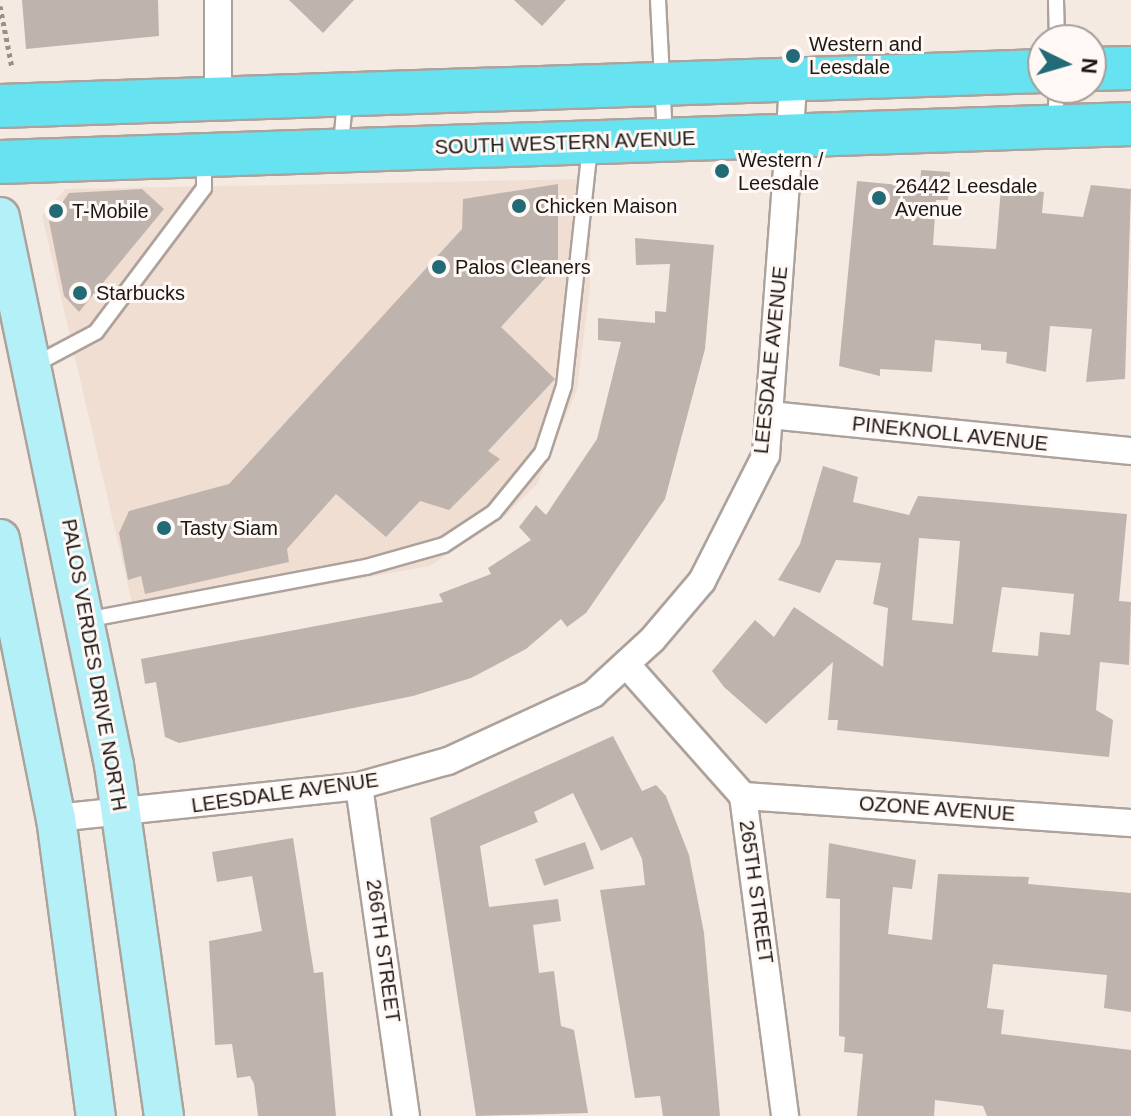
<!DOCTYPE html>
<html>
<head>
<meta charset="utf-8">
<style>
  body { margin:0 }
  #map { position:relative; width:1131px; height:1116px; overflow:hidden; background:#f5eae2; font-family:Helvetica,sans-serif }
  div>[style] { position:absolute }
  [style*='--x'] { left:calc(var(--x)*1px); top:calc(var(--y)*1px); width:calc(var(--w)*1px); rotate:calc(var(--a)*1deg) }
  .built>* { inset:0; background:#f1ded3 }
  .building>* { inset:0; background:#bfb4ad; transform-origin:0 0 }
  .path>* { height:5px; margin-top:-2.5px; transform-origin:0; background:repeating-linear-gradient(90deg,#978f89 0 4px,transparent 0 8px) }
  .roads { filter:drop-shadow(2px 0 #ada29b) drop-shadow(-2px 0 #ada29b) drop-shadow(0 2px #ada29b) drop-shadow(0 -2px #ada29b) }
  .lane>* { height:14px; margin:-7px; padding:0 7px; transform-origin:7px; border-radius:7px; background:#fff }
  .street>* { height:26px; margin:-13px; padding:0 13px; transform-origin:13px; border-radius:13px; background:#fff }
  .secondary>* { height:38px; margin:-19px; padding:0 19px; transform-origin:19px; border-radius:19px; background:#b3f0f8 }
  .primary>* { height:42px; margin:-21px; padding:0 21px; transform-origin:21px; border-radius:21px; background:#67e2f1 }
  .dots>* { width:22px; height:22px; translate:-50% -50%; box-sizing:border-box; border:4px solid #fff8f4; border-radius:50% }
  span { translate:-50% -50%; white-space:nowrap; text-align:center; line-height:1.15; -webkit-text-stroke:6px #fff8f4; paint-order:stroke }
  .poi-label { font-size:20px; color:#1b1715 }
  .left { translate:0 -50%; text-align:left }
  .street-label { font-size:20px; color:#1b1715 }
  .north { position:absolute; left:1027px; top:24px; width:80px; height:80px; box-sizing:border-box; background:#fff8f4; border:2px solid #a49e9b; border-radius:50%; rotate:95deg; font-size:22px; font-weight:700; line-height:32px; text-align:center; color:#1b1715 }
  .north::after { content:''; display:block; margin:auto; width:28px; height:36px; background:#216a76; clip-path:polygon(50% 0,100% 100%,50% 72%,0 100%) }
</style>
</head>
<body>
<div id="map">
  <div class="built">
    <div style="clip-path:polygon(591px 179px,590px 287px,577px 390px,537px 484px,504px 517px,430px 566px,136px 620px,42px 216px,65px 189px)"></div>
  </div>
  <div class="building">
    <div style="clip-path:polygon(22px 0,158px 0,159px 36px,26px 49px)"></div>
    <div style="clip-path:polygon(289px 0,354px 0,323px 33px)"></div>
    <div style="clip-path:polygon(514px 0,566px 0,542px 26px)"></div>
    <div style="clip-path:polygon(921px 170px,950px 172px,948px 200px,936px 200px,933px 245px,996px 249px,1001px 188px,1044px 192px,1042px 213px,1083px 217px,1091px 185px,1131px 189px,1125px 379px,1086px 382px,1092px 329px,1050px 326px,1046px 372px,1006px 363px,1007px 352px,981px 350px,981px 344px,935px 340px,932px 372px,880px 369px,880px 376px,839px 366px,857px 181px,920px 187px)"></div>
    <div style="clip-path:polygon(558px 184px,558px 264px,501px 327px,555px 379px,488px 451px,500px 459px,449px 510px,420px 501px,386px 537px,336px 494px,287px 549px,289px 562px,145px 594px,141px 576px,128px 580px,119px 533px,129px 511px,229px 484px,462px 229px,463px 199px)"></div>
    <div style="clip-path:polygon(142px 189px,164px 209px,79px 312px,64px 296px,49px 221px,69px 193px)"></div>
    <div style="clip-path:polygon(635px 238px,714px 245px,705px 349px,665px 499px,586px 613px,567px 627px,561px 619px,526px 649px,471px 678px,413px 696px,179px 743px,165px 737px,156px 682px,145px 684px,141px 659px,443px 602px,439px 594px,491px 574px,488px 568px,531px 540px,519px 527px,536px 505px,546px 515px,597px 439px,621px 342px,598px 340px,598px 318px,655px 323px,655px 311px,666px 312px,670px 264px,636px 265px)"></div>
    <div style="clip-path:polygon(evenodd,823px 466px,858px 477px,853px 502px,909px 515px,918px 496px,1127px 514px,1119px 601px,1131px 602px,1129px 665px,1100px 662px,1096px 710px,1113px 720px,1109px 757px,837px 730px,838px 720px,828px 720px,833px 662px,766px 724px,724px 687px,712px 671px,755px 620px,774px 637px,794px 607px,883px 667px,888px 608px,873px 604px,881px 563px,836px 560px,820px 593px,778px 580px,800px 544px,823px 466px,919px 538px,960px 541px,953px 624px,912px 620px,919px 538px,823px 466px,1002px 587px,1074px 594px,1070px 635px,1040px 632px,1038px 656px,992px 652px,1002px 587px)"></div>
    <div style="clip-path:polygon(613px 736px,642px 791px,656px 785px,666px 796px,689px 855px,704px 933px,720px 1116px,663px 1116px,660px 1096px,635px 1098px,600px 890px,645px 885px,642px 859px,632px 837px,601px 851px,573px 793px,534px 812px,538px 822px,480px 846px,489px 907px,558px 899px,561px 921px,533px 925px,539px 973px,554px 971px,561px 1026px,574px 1030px,588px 1113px,476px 1116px,430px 818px)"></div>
    <div style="clip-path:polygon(293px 838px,314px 973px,323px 972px,336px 1116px,258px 1116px,254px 1084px,250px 1076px,237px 1078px,232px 1044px,215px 1045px,209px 941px,262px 931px,252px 876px,217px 882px,212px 852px)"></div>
    <div style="left:585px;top:842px;width:28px;height:53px;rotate:71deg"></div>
    <div style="clip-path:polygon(829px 843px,916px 860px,912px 889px,893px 887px,888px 934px,932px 940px,938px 874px,1029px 877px,1028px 884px,1131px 893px,1131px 1012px,1104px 1008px,1107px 975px,993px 964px,987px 1008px,1004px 1010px,1001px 1034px,1131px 1050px,1131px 1116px,987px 1116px,983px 1106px,935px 1100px,934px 1116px,857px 1116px,863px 1054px,844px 1052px,845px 1037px,839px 1036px,840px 899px,826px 898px)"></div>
  </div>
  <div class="path">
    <div style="--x:0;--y:6;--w:63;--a:79"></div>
  </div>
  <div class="roads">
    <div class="lane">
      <div style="--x:658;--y:0;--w:138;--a:87.1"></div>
      <div style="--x:1056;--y:0;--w:40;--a:88.6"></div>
      <div style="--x:1055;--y:125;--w:37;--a:-87"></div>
      <div style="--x:341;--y:146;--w:47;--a:-85.1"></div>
      <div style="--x:34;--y:365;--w:70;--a:-28"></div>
      <div style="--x:96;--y:332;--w:180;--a:-53.1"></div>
      <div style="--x:204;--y:188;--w:29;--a:-90"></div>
      <div style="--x:85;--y:620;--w:286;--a:-10.7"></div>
      <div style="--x:366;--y:567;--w:81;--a:-15.8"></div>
      <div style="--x:444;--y:545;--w:60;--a:-33.4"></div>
      <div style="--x:494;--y:512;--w:76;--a:-50.9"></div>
      <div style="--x:542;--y:453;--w:71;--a:-71.8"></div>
      <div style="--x:564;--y:386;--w:241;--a:-83.8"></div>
    </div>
    <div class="street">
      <div style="--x:218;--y:100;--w:100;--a:-90"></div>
      <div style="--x:770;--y:415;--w:363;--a:5.7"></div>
      <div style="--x:626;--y:664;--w:176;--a:48.4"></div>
      <div style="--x:743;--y:796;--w:323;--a:82.5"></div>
      <div style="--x:359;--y:786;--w:333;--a:81.9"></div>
      <div style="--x:743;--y:796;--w:389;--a:4"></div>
      <div style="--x:56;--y:818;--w:305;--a:-6"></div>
      <div style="--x:359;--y:786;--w:92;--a:-15.7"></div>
      <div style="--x:448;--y:761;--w:160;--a:-24.8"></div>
      <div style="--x:593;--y:694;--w:80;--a:-42.5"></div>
      <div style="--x:652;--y:640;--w:77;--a:-49.7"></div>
      <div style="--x:702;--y:581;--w:141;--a:-63.1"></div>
      <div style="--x:766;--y:455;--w:373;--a:-85.8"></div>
    </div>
    <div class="secondary">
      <div style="--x:0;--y:217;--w:560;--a:78.25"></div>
      <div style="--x:114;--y:765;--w:355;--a:81.9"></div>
      <div style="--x:0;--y:539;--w:285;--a:78.7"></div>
      <div style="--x:56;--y:818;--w:301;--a:82.4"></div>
    </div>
    <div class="primary">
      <div style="--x:1091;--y:69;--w:40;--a:-1.4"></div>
      <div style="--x:0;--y:106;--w:1044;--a:-1.92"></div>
      <div style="--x:0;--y:162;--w:1132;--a:-1.92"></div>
    </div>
  </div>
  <div class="dots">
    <div style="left:793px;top:56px;background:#216a76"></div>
    <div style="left:722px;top:171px;background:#216a76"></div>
    <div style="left:879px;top:198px;background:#216a76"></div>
    <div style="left:519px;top:206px;background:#216a76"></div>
    <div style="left:56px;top:211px;background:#216a76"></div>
    <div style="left:439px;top:267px;background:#216a76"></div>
    <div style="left:80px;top:293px;background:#216a76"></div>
    <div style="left:164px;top:528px;background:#216a76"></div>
  </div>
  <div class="poi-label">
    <span class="left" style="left:809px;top:56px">Western and<br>Leesdale</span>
    <span class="left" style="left:738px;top:172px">Western /<br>Leesdale</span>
    <span class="left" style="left:895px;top:198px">26442 Leesdale<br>Avenue</span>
    <span class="left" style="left:535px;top:206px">Chicken Maison</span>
    <span class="left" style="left:72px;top:211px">T-Mobile</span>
    <span class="left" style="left:455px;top:267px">Palos Cleaners</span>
    <span class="left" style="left:96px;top:293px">Starbucks</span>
    <span class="left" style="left:180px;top:528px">Tasty Siam</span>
  </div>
  <div class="street-label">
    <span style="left:565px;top:143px;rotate:-2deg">SOUTH WESTERN AVENUE</span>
    <span style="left:771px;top:360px;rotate:-84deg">LEESDALE AVENUE</span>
    <span style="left:950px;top:434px;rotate:6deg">PINEKNOLL AVENUE</span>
    <span style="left:94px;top:665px;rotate:80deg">PALOS VERDES DRIVE NORTH</span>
    <span style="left:285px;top:793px;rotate:-8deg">LEESDALE AVENUE</span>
    <span style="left:937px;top:809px;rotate:4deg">OZONE AVENUE</span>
    <span style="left:756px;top:892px;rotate:82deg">265TH STREET</span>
    <span style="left:383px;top:951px;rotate:82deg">266TH STREET</span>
  </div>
  <div class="north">N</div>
</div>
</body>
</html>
